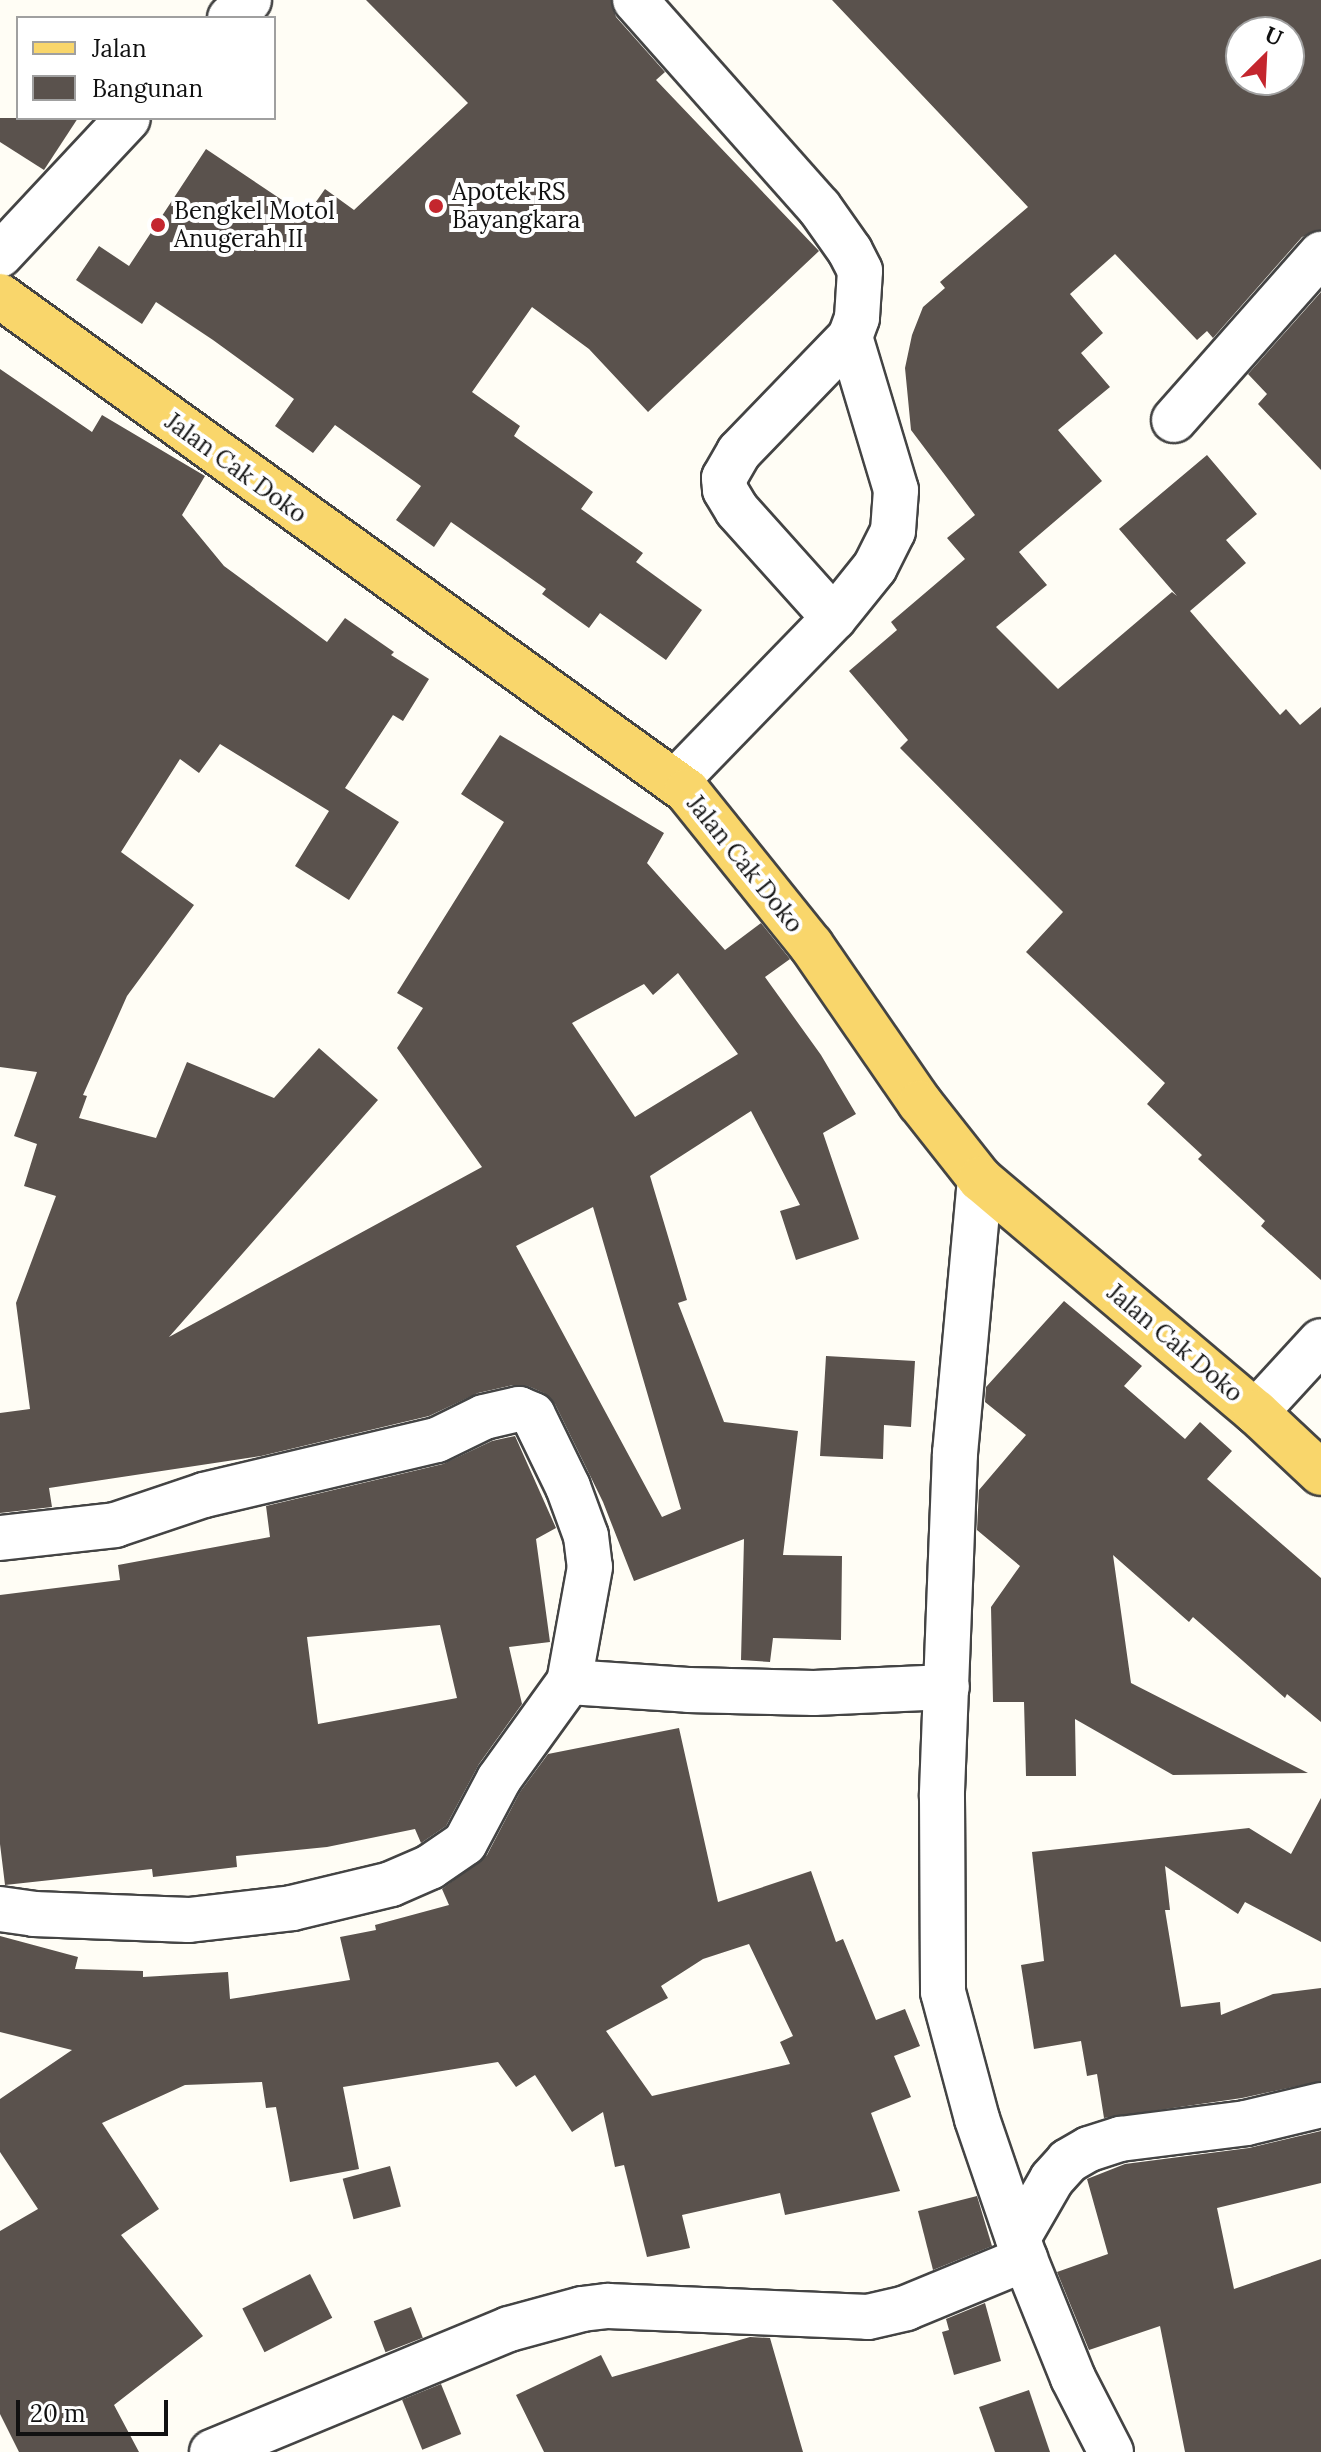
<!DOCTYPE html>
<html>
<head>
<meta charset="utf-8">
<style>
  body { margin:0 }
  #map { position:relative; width:1321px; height:2452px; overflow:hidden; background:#fffdf5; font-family:Lora,serif }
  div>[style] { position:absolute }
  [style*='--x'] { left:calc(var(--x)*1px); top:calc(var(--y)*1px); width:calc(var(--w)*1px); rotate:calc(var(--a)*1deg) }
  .building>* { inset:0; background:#5a524d; transform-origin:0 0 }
  .roads { filter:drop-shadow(2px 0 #444) drop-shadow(-2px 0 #444) drop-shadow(0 2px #444) drop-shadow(0 -2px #444) }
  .minor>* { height:44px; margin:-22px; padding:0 22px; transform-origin:22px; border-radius:22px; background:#fff }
  .major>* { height:44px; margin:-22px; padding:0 22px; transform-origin:22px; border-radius:22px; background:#f9d66b }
  .dots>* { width:22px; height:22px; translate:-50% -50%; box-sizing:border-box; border:4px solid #fff; border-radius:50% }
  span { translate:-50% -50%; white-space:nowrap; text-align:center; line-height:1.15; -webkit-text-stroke:8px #fff; paint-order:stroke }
  .poi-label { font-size:24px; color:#111 }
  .left { translate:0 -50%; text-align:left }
  .street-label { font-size:24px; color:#111 }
  .legend { position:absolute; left:16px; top:16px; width:260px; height:104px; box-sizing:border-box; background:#fff; border:2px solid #a0a0a0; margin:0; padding:10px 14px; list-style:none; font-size:24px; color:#111 }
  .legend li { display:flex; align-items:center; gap:16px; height:40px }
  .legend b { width:40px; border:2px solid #a0a0a0 }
  .north { position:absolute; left:1225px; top:16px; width:80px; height:80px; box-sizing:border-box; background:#fff; border:2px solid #a0a0a0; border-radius:50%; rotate:24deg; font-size:22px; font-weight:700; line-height:32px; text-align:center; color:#111 }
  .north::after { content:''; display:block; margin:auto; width:28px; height:36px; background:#c4262e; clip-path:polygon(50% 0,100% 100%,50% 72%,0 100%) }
  .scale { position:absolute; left:16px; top:2400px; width:152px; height:36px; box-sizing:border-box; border:4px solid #111; border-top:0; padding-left:10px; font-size:24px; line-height:28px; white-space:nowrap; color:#111; -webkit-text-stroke:6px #fff; paint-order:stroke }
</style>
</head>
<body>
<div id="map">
  <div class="building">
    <div style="clip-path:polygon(366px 0,611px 0,616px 17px,665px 72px,656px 80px,819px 251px,648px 412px,589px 349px,532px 307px,472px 392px,520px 426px,514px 436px,593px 492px,581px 509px,643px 553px,636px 562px,702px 610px,666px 660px,600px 613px,589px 628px,542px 594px,546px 589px,451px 522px,434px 547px,396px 520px,421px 486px,335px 425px,313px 453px,275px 426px,294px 399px,213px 340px,156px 302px,142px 324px,76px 280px,99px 246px,129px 266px,206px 149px,306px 216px,325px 189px,354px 210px,468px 103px)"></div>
    <div style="clip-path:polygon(evenodd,832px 0,1321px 0,1321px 230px,1302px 237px,1213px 338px,1207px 331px,1197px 340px,1115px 254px,1070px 294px,1103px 333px,1081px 353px,1110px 387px,1058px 430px,1102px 481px,1019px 552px,1047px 585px,996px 627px,1058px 689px,1172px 592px,1177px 596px,1119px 529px,1207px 455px,1257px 514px,1226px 540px,1246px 563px,1190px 611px,1280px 715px,1286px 709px,1300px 725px,1321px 707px,1321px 1280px,1261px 1226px,1265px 1221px,1198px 1159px,1202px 1155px,1147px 1104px,1165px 1083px,1026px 952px,1063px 912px,900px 748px,908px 740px,849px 671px,897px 630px,891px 622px,965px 559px,947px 538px,975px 515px,911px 430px,905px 368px,912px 335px,923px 307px,945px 288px,940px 282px,1028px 207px,832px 0,1241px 32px,1289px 32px,1289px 80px,1241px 80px,1241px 32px)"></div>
    <div style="clip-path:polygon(0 118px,78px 118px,44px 170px,0 142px)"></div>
    <div style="clip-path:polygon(1321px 292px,1321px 470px,1258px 404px,1267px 394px,1248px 374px)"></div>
    <div style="clip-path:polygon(evenodd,0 369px,92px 432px,102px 415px,205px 476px,182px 515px,224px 566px,327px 642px,345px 618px,394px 652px,391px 655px,429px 679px,403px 721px,393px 715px,345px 788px,399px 822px,349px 900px,295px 866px,329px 811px,220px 744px,199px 773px,180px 759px,121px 852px,194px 905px,127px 996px,83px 1095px,87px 1096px,79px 1118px,156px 1138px,187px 1062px,274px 1098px,319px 1048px,378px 1100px,169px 1337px,482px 1167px,397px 1048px,423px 1008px,397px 993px,504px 822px,461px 794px,500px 735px,664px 833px,647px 863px,725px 950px,761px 923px,790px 959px,765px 977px,821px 1055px,856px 1114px,823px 1133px,859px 1239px,796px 1260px,780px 1211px,800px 1205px,751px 1111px,650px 1176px,687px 1300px,678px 1303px,724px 1422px,798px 1431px,783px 1555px,842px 1556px,841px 1640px,773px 1638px,770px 1662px,741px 1660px,744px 1539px,634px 1581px,603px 1502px,555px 1404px,544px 1393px,528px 1386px,513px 1385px,478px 1393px,429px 1416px,261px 1456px,49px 1488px,52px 1507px,0 1513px,0 1413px,30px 1409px,16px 1303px,56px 1196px,24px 1186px,37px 1144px,14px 1136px,37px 1072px,0 1067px,0 369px,678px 973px,738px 1054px,635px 1117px,572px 1023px,644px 984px,653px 995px,678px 973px,0 369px,593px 1207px,681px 1509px,662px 1517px,516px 1246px,593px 1207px)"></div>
    <div style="clip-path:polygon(1064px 1301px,1142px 1366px,1124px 1386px,1185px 1439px,1200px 1422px,1232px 1451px,1207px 1479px,1321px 1578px,1321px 1722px,1287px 1694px,1285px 1698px,1193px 1617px,1189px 1622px,1113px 1555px,1131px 1683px,1308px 1773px,1173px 1775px,1075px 1719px,1076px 1776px,1026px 1776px,1024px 1702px,993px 1702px,991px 1607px,1020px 1566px,977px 1530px,979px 1490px,1026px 1435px,985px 1402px,986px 1387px)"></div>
    <div style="clip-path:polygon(826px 1356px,915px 1361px,911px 1427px,884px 1425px,883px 1459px,820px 1456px)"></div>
    <div style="clip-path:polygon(evenodd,515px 1436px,556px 1528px,536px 1539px,550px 1642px,509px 1647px,522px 1704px,479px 1764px,446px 1826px,421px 1843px,415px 1829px,327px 1847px,236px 1856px,237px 1867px,153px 1877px,152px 1869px,5px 1885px,0 1844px,0 1595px,120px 1580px,118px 1565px,270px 1537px,266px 1506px,443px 1464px,492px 1441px,515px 1436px,440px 1625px,457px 1698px,318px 1724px,307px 1637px,440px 1625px)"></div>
    <div style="clip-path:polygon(evenodd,679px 1728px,718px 1902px,811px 1871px,836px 1942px,843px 1939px,876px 2020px,905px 2009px,920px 2046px,894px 2056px,911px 2097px,871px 2113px,900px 2191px,785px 2215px,780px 2193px,682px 2215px,690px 2248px,647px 2257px,624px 2165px,615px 2167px,603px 2112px,572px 2132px,535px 2075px,516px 2087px,498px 2062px,343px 2087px,359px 2169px,290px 2182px,276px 2107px,266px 2108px,262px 2082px,185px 2085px,102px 2123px,159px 2209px,121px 2235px,203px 2336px,114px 2405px,139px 2452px,19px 2452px,0 2414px,0 2231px,38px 2209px,0 2152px,0 2099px,72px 2050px,0 2032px,0 1936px,78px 1957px,75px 1969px,143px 1971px,143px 1977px,228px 1972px,230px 1999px,350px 1980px,340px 1937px,376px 1930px,375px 1925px,449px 1905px,442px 1889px,487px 1855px,520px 1792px,548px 1754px,679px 1728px,749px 1944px,793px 2036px,780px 2042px,790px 2064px,652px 2096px,606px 2031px,668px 1998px,661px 1986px,703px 1959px,749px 1944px)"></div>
    <div style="clip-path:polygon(1321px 1798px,1321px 1942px,1245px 1902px,1238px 1914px,1165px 1866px,1170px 1910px,1165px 1910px,1181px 2007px,1220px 2002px,1221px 2015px,1273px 1994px,1321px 1988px,1321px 2081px,1242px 2098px,1104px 2118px,1097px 2074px,1087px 2076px,1081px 2041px,1034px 2049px,1021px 1965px,1044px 1961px,1032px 1852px,1249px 1828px,1291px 1854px)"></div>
    <div style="clip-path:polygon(1321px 2131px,1321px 2183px,1217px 2208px,1234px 2289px,1321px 2259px,1321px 2452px,1185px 2452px,1160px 2326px,1089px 2350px,1057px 2272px,1108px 2254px,1087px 2179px,1125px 2164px,1249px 2148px)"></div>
    <div style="left:390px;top:2166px;width:42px;height:49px;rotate:75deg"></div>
    <div style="clip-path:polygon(977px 2196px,992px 2246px,933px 2270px,918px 2211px)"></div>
    <div style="left:310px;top:2274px;width:49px;height:76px;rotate:63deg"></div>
    <div style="clip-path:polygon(985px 2303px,1001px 2361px,954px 2375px,942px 2332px,949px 2330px,946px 2319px)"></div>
    <div style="left:411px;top:2307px;width:33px;height:40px;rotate:69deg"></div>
    <div style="clip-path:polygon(750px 2337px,770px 2338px,803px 2452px,544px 2452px,516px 2395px,601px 2355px,612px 2377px)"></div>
    <div style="left:441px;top:2384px;width:54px;height:42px;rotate:68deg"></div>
    <div style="clip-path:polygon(1029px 2390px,1050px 2452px,995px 2452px,979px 2407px)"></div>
  </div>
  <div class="roads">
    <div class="minor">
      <div style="--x:635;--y:0;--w:277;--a:48.4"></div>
      <div style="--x:819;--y:207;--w:54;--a:54.8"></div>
      <div style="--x:850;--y:251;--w:22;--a:63"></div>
      <div style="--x:860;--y:271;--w:47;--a:93.7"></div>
      <div style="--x:857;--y:318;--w:20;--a:110"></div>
      <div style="--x:850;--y:337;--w:160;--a:134"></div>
      <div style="--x:739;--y:452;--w:30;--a:120"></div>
      <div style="--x:724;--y:478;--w:12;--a:85"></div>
      <div style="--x:725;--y:490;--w:23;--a:59"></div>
      <div style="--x:737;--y:510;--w:145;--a:48.1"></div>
      <div style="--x:230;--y:18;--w:26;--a:-43"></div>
      <div style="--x:0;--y:255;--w:187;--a:-46.9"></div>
      <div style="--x:1174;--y:420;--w:222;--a:-48.5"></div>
      <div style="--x:675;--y:782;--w:228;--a:-45.9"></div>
      <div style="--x:834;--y:618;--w:65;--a:-51.2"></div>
      <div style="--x:875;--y:567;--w:40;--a:-63.4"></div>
      <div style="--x:893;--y:531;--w:41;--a:-85.8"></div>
      <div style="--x:896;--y:490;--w:160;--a:-106.7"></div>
      <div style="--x:980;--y:1179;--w:275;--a:95.2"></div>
      <div style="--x:955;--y:1453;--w:344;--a:92.2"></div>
      <div style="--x:942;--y:1797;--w:195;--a:89.7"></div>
      <div style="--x:943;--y:1992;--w:131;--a:75"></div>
      <div style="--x:977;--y:2119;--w:148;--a:71.1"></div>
      <div style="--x:1025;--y:2259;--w:128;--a:68"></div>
      <div style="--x:1073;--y:2378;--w:83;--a:62.8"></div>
      <div style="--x:1256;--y:1412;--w:96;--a:-47.5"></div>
      <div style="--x:0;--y:1538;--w:116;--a:-6.4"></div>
      <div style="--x:115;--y:1525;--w:94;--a:-18.6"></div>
      <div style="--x:204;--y:1495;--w:239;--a:-13.3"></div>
      <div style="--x:437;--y:1440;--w:52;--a:-26.1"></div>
      <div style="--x:484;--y:1417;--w:36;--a:-13"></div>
      <div style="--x:519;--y:1409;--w:15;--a:23"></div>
      <div style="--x:533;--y:1415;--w:80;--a:64.1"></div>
      <div style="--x:568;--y:1487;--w:52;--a:69.8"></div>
      <div style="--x:586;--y:1536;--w:31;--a:83"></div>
      <div style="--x:590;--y:1567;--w:117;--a:100.3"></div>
      <div style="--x:569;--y:1682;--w:119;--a:3.8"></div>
      <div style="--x:688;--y:1690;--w:126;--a:1.4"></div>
      <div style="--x:814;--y:1693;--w:133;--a:-2.6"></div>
      <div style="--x:0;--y:1909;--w:34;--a:8"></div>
      <div style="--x:34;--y:1914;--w:155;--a:2.2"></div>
      <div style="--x:189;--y:1920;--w:104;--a:-6.6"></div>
      <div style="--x:292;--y:1908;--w:102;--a:-13.6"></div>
      <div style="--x:391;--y:1884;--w:43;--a:-23.6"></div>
      <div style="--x:430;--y:1867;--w:42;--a:-34.4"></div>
      <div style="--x:465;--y:1843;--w:72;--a:-62"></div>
      <div style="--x:499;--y:1779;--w:120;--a:-54.2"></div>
      <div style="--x:1018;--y:2238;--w:68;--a:-60"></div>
      <div style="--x:1052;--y:2179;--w:24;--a:-48"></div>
      <div style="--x:1068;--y:2161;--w:24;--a:-30"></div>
      <div style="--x:1089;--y:2149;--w:33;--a:-18"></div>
      <div style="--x:1120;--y:2139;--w:127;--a:-7.2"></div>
      <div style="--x:1246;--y:2123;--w:77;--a:-13.5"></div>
      <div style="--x:212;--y:2452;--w:321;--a:-22.5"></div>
      <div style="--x:509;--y:2329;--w:76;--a:-15.3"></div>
      <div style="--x:582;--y:2309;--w:26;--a:-7"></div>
      <div style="--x:608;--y:2306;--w:260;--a:2.4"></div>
      <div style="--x:868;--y:2317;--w:39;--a:-13"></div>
      <div style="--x:906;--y:2308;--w:129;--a:-22.4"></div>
    </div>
    <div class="major">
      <div style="--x:0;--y:296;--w:847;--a:35.77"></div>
      <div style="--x:687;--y:791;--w:198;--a:51.2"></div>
      <div style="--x:811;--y:945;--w:192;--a:55.4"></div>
      <div style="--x:920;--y:1103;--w:97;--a:51.7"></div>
      <div style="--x:980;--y:1179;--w:361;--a:40.2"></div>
      <div style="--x:1256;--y:1412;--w:89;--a:43.2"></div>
    </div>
  </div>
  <div class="dots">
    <div style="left:436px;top:206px;background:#c4262e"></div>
    <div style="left:158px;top:225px;background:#c4262e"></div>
  </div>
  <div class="poi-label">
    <span class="left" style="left:452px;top:206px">Apotek RS<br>Bayangkara</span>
    <span class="left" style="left:174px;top:225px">Bengkel Motol<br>Anugerah II</span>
  </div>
  <div class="street-label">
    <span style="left:236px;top:468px;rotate:36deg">Jalan Cak Doko</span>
    <span style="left:745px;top:864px;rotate:51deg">Jalan Cak Doko</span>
    <span style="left:1175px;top:1343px;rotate:40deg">Jalan Cak Doko</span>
  </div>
  <ul class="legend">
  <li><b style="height:10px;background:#f9d66b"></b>Jalan</li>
  <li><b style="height:22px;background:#5a524d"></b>Bangunan</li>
  </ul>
  <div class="north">U</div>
  <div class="scale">20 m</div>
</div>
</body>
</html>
